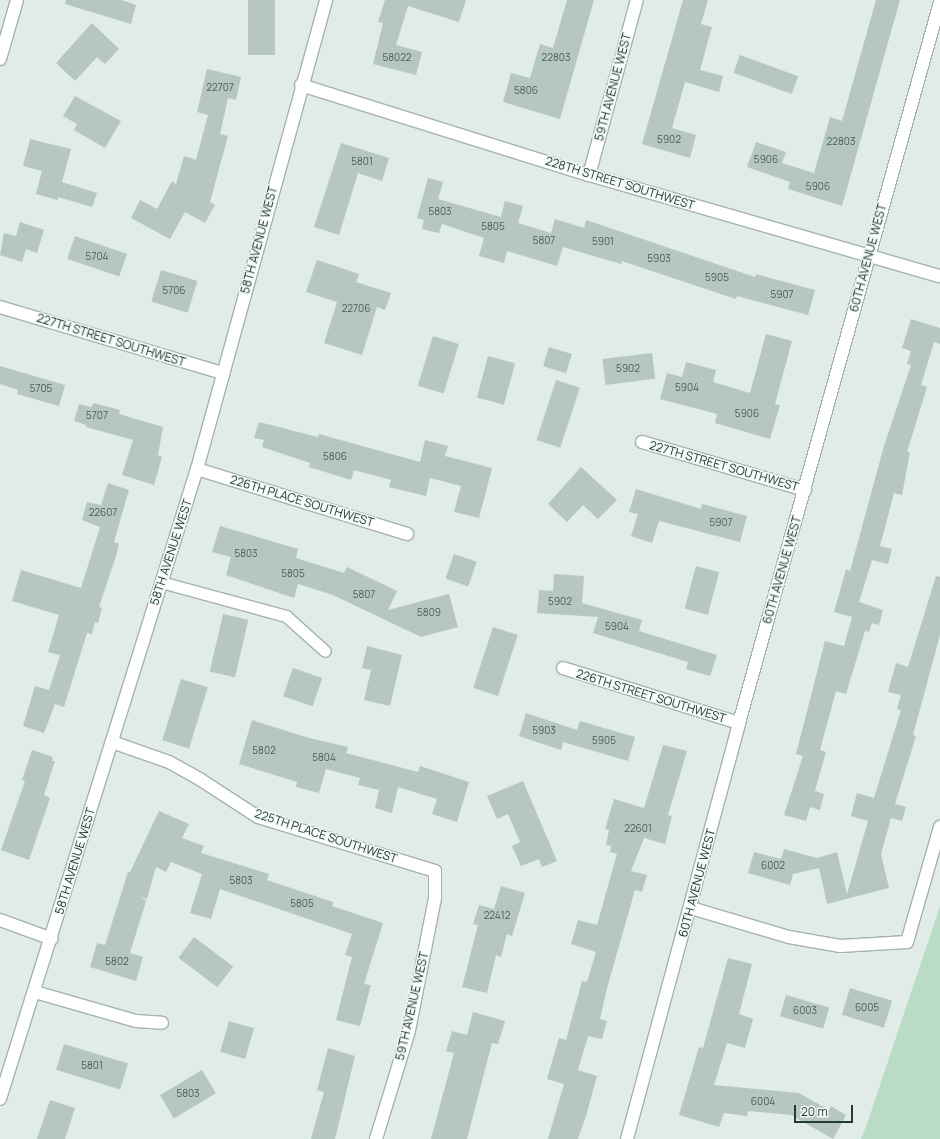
<!DOCTYPE html>
<html>
<head>
<meta charset="utf-8">
<style>
  body { margin:0 }
  #map { position:relative; width:940px; height:1139px; overflow:hidden; background:#e1ebe7; font-family:Manrope,sans-serif }
  div>[style] { position:absolute }
  [style*='--x'] { left:calc(var(--x)*1px); top:calc(var(--y)*1px); width:calc(var(--w)*1px); rotate:calc(var(--a)*1deg) }
  .green>* { inset:0; background:#badcc6 }
  .building>* { inset:0; background:#b6c6c1; transform-origin:0 0 }
  .roads { filter:drop-shadow(1px 0 #a4b3ae) drop-shadow(-1px 0 #a4b3ae) drop-shadow(0 1px #a4b3ae) drop-shadow(0 -1px #a4b3ae) }
  .service>* { height:11px; margin:-5.5px; padding:0 5.5px; transform-origin:5.5px; border-radius:5.5px; background:#fff }
  .minor>* { height:12px; margin:-6px; padding:0 6px; transform-origin:6px; border-radius:6px; background:#fff }
  .tertiary>* { height:12px; margin:-6px; padding:0 6px; transform-origin:6px; border-radius:6px; background:#fff }
  span { translate:-50% -50%; white-space:nowrap; text-align:center; line-height:1.15; -webkit-text-stroke:3px #f1f8f5; paint-order:stroke }
  .number-label { font-size:10px; color:#475e59 }
  .number-label span { -webkit-text-stroke-width:0 }
  .street-label { font-size:12px; color:#223b36 }
  .scale { position:absolute; left:794px; top:1105px; width:59px; height:18px; box-sizing:border-box; border:2px solid #223b36; border-top:0; padding-left:5px; font-size:12px; line-height:14px; white-space:nowrap; color:#223b36; -webkit-text-stroke:3px #f1f8f5; paint-order:stroke }
</style>
</head>
<body>
<div id="map">
  <div class="green">
    <div style="clip-path:polygon(940px 906px,940px 1139px,861px 1139px,866px 1127px)"></div>
  </div>
  <div class="building">
    <div style="clip-path:polygon(66px 0,121px 0,136px 5px,131px 24px,65px 4px)"></div>
    <div style="left:248px;top:0;width:27px;height:55px"></div>
    <div style="clip-path:polygon(385px 0,466px 0,459px 22px,408px 6px,396px 45px,422px 52px,416px 75px,373px 64px,383px 23px,378px 22px)"></div>
    <div style="clip-path:polygon(567px 0,594px 0,560px 119px,503px 102px,511px 73px,530px 78px,540px 44px,553px 48px)"></div>
    <div style="clip-path:polygon(683px 0,708px 0,701px 24px,712px 27px,700px 70px,723px 76px,719px 92px,685px 82px,672px 128px,696px 135px,690px 158px,642px 144px)"></div>
    <div style="clip-path:polygon(876px 0,900px 0,842px 206px,788px 189px,790px 182px,747px 167px,756px 142px,786px 152px,782px 163px,814px 173px,830px 117px,842px 121px)"></div>
    <div style="clip-path:polygon(92px 23px,119px 49px,105px 64px,97px 57px,75px 81px,56px 63px)"></div>
    <div style="left:740px;top:55px;width:62px;height:19px;rotate:20deg"></div>
    <div style="clip-path:polygon(207px 69px,241px 77px,236px 100px,228px 98px,220px 134px,228px 136px,210px 202px,215px 205px,205px 223px,185px 212px,170px 239px,131px 218px,140px 200px,157px 209px,172px 181px,176px 184px,184px 156px,196px 160px,208px 115px,197px 112px)"></div>
    <div style="clip-path:polygon(75px 96px,121px 121px,105px 148px,74px 130px,77px 124px,63px 116px)"></div>
    <div style="clip-path:polygon(30px 139px,71px 149px,62px 182px,97px 193px,92px 207px,58px 197px,58px 200px,36px 194px,42px 171px,23px 166px)"></div>
    <div style="clip-path:polygon(341px 143px,389px 158px,382px 181px,358px 173px,339px 235px,314px 227px)"></div>
    <div style="clip-path:polygon(428px 178px,443px 182px,438px 199px,501px 217px,505px 201px,523px 206px,518px 223px,551px 233px,555px 219px,584px 228px,586px 220px,755px 277px,756px 274px,815px 290px,808px 315px,737px 296px,736px 299px,622px 261px,621px 264px,563px 247px,557px 266px,507px 251px,504px 263px,479px 256px,484px 238px,442px 224px,439px 233px,422px 229px,424px 220px,417px 218px)"></div>
    <div style="clip-path:polygon(20px 222px,44px 230px,37px 253px,26px 249px,22px 262px,0 255px,4px 233px,16px 236px)"></div>
    <div style="left:75px;top:236px;width:55px;height:24px;rotate:19deg"></div>
    <div style="clip-path:polygon(317px 260px,359px 274px,356px 282px,391px 293px,385px 310px,377px 307px,362px 355px,324px 343px,337px 302px,306px 292px)"></div>
    <div style="left:161px;top:270px;width:38px;height:33px;rotate:17deg"></div>
    <div style="clip-path:polygon(911px 319px,940px 328px,940px 344px,934px 342px,921px 385px,927px 387px,907px 452px,910px 452px,902px 495px,894px 493px,880px 546px,892px 549px,888px 564px,872px 560px,859px 602px,883px 610px,879px 625px,872px 623px,869px 632px,865px 631px,846px 694px,836px 691px,820px 750px,826px 752px,815px 791px,824px 794px,820px 810px,810px 807px,806px 821px,784px 815px,803px 756px,796px 754px,825px 641px,844px 646px,852px 617px,834px 612px,846px 569px,850px 571px,884px 446px,911px 365px,907px 364px,911px 351px,902px 348px)"></div>
    <div style="clip-path:polygon(766px 334px,792px 341px,775px 404px,780px 405px,770px 439px,715px 423px,717px 414px,660px 399px,667px 373px,682px 377px,686px 362px,716px 370px,713px 382px,750px 393px)"></div>
    <div style="left:433px;top:336px;width:27px;height:52px;rotate:17deg"></div>
    <div style="left:549px;top:347px;width:24px;height:20px;rotate:17deg"></div>
    <div style="left:652px;top:353px;width:26px;height:50px;rotate:83deg"></div>
    <div style="left:488px;top:356px;width:28px;height:43px;rotate:15deg"></div>
    <div style="clip-path:polygon(0 366px,65px 385px,59px 406px,17px 394px,18px 390px,0 384px)"></div>
    <div style="left:556px;top:380px;width:25px;height:63px;rotate:18deg"></div>
    <div style="clip-path:polygon(94px 403px,120px 410px,119px 414px,163px 427px,158px 455px,162px 457px,154px 485px,122px 475px,133px 440px,86px 427px,86px 425px,74px 421px,79px 404px,91px 407px)"></div>
    <div style="clip-path:polygon(259px 422px,318px 437px,319px 434px,420px 462px,425px 440px,448px 446px,445px 456px,492px 468px,479px 518px,454px 512px,461px 486px,430px 478px,426px 496px,389px 487px,391px 480px,354px 470px,351px 480px,309px 467px,310px 463px,262px 447px,264px 440px,254px 438px)"></div>
    <div style="clip-path:polygon(581px 467px,617px 500px,598px 519px,583px 505px,567px 522px,548px 504px)"></div>
    <div style="clip-path:polygon(108px 483px,129px 490px,114px 542px,119px 544px,116px 556px,99px 607px,102px 608px,98px 623px,95px 622px,92px 634px,87px 633px,64px 707px,55px 704px,44px 733px,23px 726px,35px 686px,49px 690px,60px 655px,48px 652px,59px 615px,12px 601px,21px 570px,81px 588px,100px 527px,82px 520px,87px 502px,101px 505px)"></div>
    <div style="clip-path:polygon(636px 489px,701px 509px,702px 504px,747px 516px,740px 542px,659px 521px,652px 543px,631px 536px,638px 514px,629px 512px)"></div>
    <div style="clip-path:polygon(220px 526px,298px 549px,296px 558px,344px 573px,347px 567px,397px 591px,388px 610px,449px 594px,458px 627px,421px 637px,333px 595px,298px 584px,294px 598px,226px 575px,231px 557px,212px 552px)"></div>
    <div style="left:454px;top:554px;width:24px;height:26px;rotate:19deg"></div>
    <div style="left:696px;top:566px;width:24px;height:44px;rotate:15deg"></div>
    <div style="clip-path:polygon(554px 574px,584px 576px,582px 603px,642px 620px,639px 631px,717px 655px,710px 676px,686px 669px,688px 662px,593px 633px,598px 617px,537px 613px,539px 590px,553px 591px)"></div>
    <div style="clip-path:polygon(936px 576px,940px 577px,940px 635px,913px 735px,916px 736px,895px 804px,906px 807px,902px 821px,891px 818px,881px 854px,889px 888px,827px 904px,819px 868px,793px 874px,790px 885px,748px 873px,754px 852px,781px 859px,784px 849px,817px 858px,837px 852px,847px 894px,868px 821px,851px 816px,857px 793px,874px 798px,901px 710px,897px 709px,901px 695px,888px 692px,896px 663px,908px 667px)"></div>
    <div style="left:223px;top:614px;width:26px;height:59px;rotate:13deg"></div>
    <div style="left:493px;top:627px;width:26px;height:64px;rotate:18deg"></div>
    <div style="clip-path:polygon(367px 646px,402px 655px,390px 706px,364px 700px,371px 670px,362px 668px)"></div>
    <div style="left:293px;top:668px;width:31px;height:30px;rotate:19deg"></div>
    <div style="left:181px;top:679px;width:28px;height:64px;rotate:17deg"></div>
    <div style="clip-path:polygon(526px 713px,577px 730px,580px 721px,635px 737px,628px 761px,563px 742px,561px 750px,519px 736px)"></div>
    <div style="clip-path:polygon(252px 720px,309px 738px,348px 747px,346px 753px,418px 772px,420px 766px,469px 782px,457px 822px,432px 814px,437px 799px,398px 787px,392px 813px,375px 808px,379px 790px,358px 785px,360px 778px,326px 769px,319px 793px,296px 787px,297px 782px,239px 764px)"></div>
    <div style="clip-path:polygon(663px 745px,687px 751px,668px 815px,672px 816px,665px 844px,644px 838px,631px 871px,647px 875px,642px 892px,635px 890px,607px 988px,600px 1019px,607px 1021px,602px 1039px,588px 1036px,578px 1070px,597px 1076px,586px 1116px,578px 1139px,548px 1139px,564px 1084px,547px 1079px,559px 1038px,566px 1040px,582px 981px,587px 982px,596px 952px,571px 944px,578px 920px,597px 925px,617px 854px,610px 852px,611px 846px,606px 845px,609px 830px,605px 829px,614px 799px,644px 808px)"></div>
    <div style="clip-path:polygon(32px 750px,53px 757px,52px 761px,55px 761px,44px 795px,50px 798px,29px 860px,1px 850px,25px 781px,22px 780px)"></div>
    <div style="clip-path:polygon(523px 781px,557px 861px,542px 867px,539px 859px,521px 866px,512px 846px,520px 842px,508px 814px,497px 819px,487px 796px)"></div>
    <div style="clip-path:polygon(159px 811px,189px 824px,182px 838px,204px 846px,201px 853px,269px 874px,267px 880px,333px 902px,332px 906px,383px 923px,364px 984px,371px 985px,360px 1026px,336px 1020px,352px 957px,345px 955px,352px 934px,220px 889px,211px 919px,190px 913px,202px 874px,171px 862px,166px 872px,156px 867px,147px 899px,141px 897px,146px 901px,130px 953px,143px 957px,136px 981px,90px 967px,97px 943px,105px 945px,128px 872px,130px 872px)"></div>
    <div style="clip-path:polygon(501px 886px,525px 893px,512px 936px,507px 934px,501px 957px,496px 955px,487px 993px,462px 987px,478px 925px,473px 924px,479px 905px,494px 909px)"></div>
    <div style="left:194px;top:937px;width:49px;height:26px;rotate:37deg"></div>
    <div style="clip-path:polygon(728px 958px,752px 964px,739px 1014px,753px 1019px,745px 1048px,727px 1043px,714px 1085px,799px 1093px,829px 1110px,831px 1106px,846px 1115px,833px 1139px,791px 1115px,748px 1111px,747px 1116px,724px 1113px,719px 1127px,679px 1115px,699px 1047px,703px 1048px)"></div>
    <div style="left:850px;top:988px;width:44px;height:28px;rotate:17deg"></div>
    <div style="left:786px;top:995px;width:45px;height:22px;rotate:16deg"></div>
    <div style="clip-path:polygon(473px 1012px,505px 1021px,498px 1044px,492px 1043px,467px 1139px,431px 1139px,454px 1053px,446px 1051px,452px 1031px,467px 1035px)"></div>
    <div style="left:229px;top:1021px;width:26px;height:32px;rotate:16deg"></div>
    <div style="left:64px;top:1044px;width:67px;height:27px;rotate:17deg"></div>
    <div style="clip-path:polygon(328px 1048px,355px 1056px,335px 1139px,311px 1139px,324px 1092px,317px 1090px)"></div>
    <div style="left:202px;top:1070px;width:27px;height:49px;rotate:59deg"></div>
    <div style="clip-path:polygon(50px 1100px,75px 1108px,65px 1139px,37px 1139px)"></div>
  </div>
  <div class="roads">
    <div class="service">
      <div style="--x:161;--y:582;--w:130;--a:15.2"></div>
      <div style="--x:286;--y:616;--w:52;--a:41.9"></div>
    </div>
    <div class="minor">
      <div style="--x:0;--y:59;--w:61;--a:-73.9"></div>
      <div style="--x:301;--y:85;--w:302;--a:17.4"></div>
      <div style="--x:589;--y:175;--w:365;--a:16.1"></div>
      <div style="--x:589;--y:175;--w:181;--a:-74.7"></div>
      <div style="--x:0;--y:307;--w:233;--a:16.5"></div>
      <div style="--x:642;--y:442;--w:170;--a:16.4"></div>
      <div style="--x:197;--y:469;--w:220;--a:17.2"></div>
      <div style="--x:563;--y:668;--w:184;--a:17.4"></div>
      <div style="--x:112;--y:742;--w:60;--a:19.3"></div>
      <div style="--x:169;--y:762;--w:37;--a:29"></div>
      <div style="--x:201;--y:780;--w:68;--a:33"></div>
      <div style="--x:258;--y:817;--w:185;--a:17"></div>
      <div style="--x:435;--y:871;--w:27;--a:90"></div>
      <div style="--x:435;--y:898;--w:136;--a:101.1"></div>
      <div style="--x:409;--y:1031;--w:113;--a:107"></div>
      <div style="--x:691;--y:908;--w:102;--a:16.5"></div>
      <div style="--x:789;--y:937;--w:52;--a:10"></div>
      <div style="--x:840;--y:946;--w:67;--a:-3.4"></div>
      <div style="--x:907;--y:942;--w:120;--a:-74"></div>
      <div style="--x:0;--y:920;--w:55;--a:20.1"></div>
      <div style="--x:35;--y:992;--w:105;--a:16"></div>
      <div style="--x:136;--y:1021;--w:26;--a:4"></div>
      <div style="--x:627;--y:1139;--w:431;--a:-74.9"></div>
      <div style="--x:739;--y:723;--w:748;--a:-74.42"></div>
    </div>
    <div class="tertiary">
      <div style="--x:0;--y:1099;--w:660;--a:-72.64"></div>
      <div style="--x:197;--y:469;--w:486;--a:-74.6"></div>
    </div>
  </div>
  <div class="number-label">
    <span style="left:397px;top:58px">58022</span>
    <span style="left:556px;top:58px">22803</span>
    <span style="left:220px;top:88px">22707</span>
    <span style="left:526px;top:91px">5806</span>
    <span style="left:669px;top:140px">5902</span>
    <span style="left:841px;top:142px">22803</span>
    <span style="left:766px;top:160px">5906</span>
    <span style="left:362px;top:162px">5801</span>
    <span style="left:818px;top:187px">5906</span>
    <span style="left:440px;top:212px">5803</span>
    <span style="left:493px;top:227px">5805</span>
    <span style="left:544px;top:241px">5807</span>
    <span style="left:603px;top:242px">5901</span>
    <span style="left:97px;top:257px">5704</span>
    <span style="left:659px;top:259px">5903</span>
    <span style="left:717px;top:278px">5905</span>
    <span style="left:174px;top:291px">5706</span>
    <span style="left:782px;top:295px">5907</span>
    <span style="left:356px;top:309px">22706</span>
    <span style="left:628px;top:369px">5902</span>
    <span style="left:687px;top:388px">5904</span>
    <span style="left:41px;top:389px">5705</span>
    <span style="left:747px;top:414px">5906</span>
    <span style="left:97px;top:416px">5707</span>
    <span style="left:335px;top:457px">5806</span>
    <span style="left:103px;top:513px">22607</span>
    <span style="left:721px;top:523px">5907</span>
    <span style="left:246px;top:554px">5803</span>
    <span style="left:293px;top:574px">5805</span>
    <span style="left:364px;top:595px">5807</span>
    <span style="left:560px;top:602px">5902</span>
    <span style="left:429px;top:613px">5809</span>
    <span style="left:617px;top:627px">5904</span>
    <span style="left:544px;top:731px">5903</span>
    <span style="left:604px;top:741px">5905</span>
    <span style="left:264px;top:751px">5802</span>
    <span style="left:324px;top:758px">5804</span>
    <span style="left:638px;top:829px">22601</span>
    <span style="left:773px;top:866px">6002</span>
    <span style="left:241px;top:881px">5803</span>
    <span style="left:302px;top:904px">5805</span>
    <span style="left:497px;top:916px">22412</span>
    <span style="left:117px;top:962px">5802</span>
    <span style="left:867px;top:1008px">6005</span>
    <span style="left:805px;top:1011px">6003</span>
    <span style="left:92px;top:1066px">5801</span>
    <span style="left:188px;top:1094px">5803</span>
    <span style="left:763px;top:1102px">6004</span>
  </div>
  <div class="street-label">
    <span style="left:613px;top:87px;rotate:-75deg">59TH AVENUE WEST</span>
    <span style="left:620px;top:183px;rotate:17deg">228TH STREET SOUTHWEST</span>
    <span style="left:259px;top:240px;rotate:-75deg">58TH AVENUE WEST</span>
    <span style="left:868px;top:258px;rotate:-75deg">60TH AVENUE WEST</span>
    <span style="left:111px;top:340px;rotate:17deg">227TH STREET SOUTHWEST</span>
    <span style="left:724px;top:466px;rotate:16deg">227TH STREET SOUTHWEST</span>
    <span style="left:302px;top:501px;rotate:17deg">226TH PLACE SOUTHWEST</span>
    <span style="left:171px;top:552px;rotate:-72deg">58TH AVENUE WEST</span>
    <span style="left:782px;top:570px;rotate:-74deg">60TH AVENUE WEST</span>
    <span style="left:651px;top:696px;rotate:17deg">226TH STREET SOUTHWEST</span>
    <span style="left:326px;top:836px;rotate:18deg">225TH PLACE SOUTHWEST</span>
    <span style="left:75px;top:861px;rotate:-73deg">58TH AVENUE WEST</span>
    <span style="left:697px;top:883px;rotate:-75deg">60TH AVENUE WEST</span>
    <span style="left:412px;top:1006px;rotate:-77deg">59TH AVENUE WEST</span>
  </div>
  <div class="scale">20 m</div>
</div>
</body>
</html>
